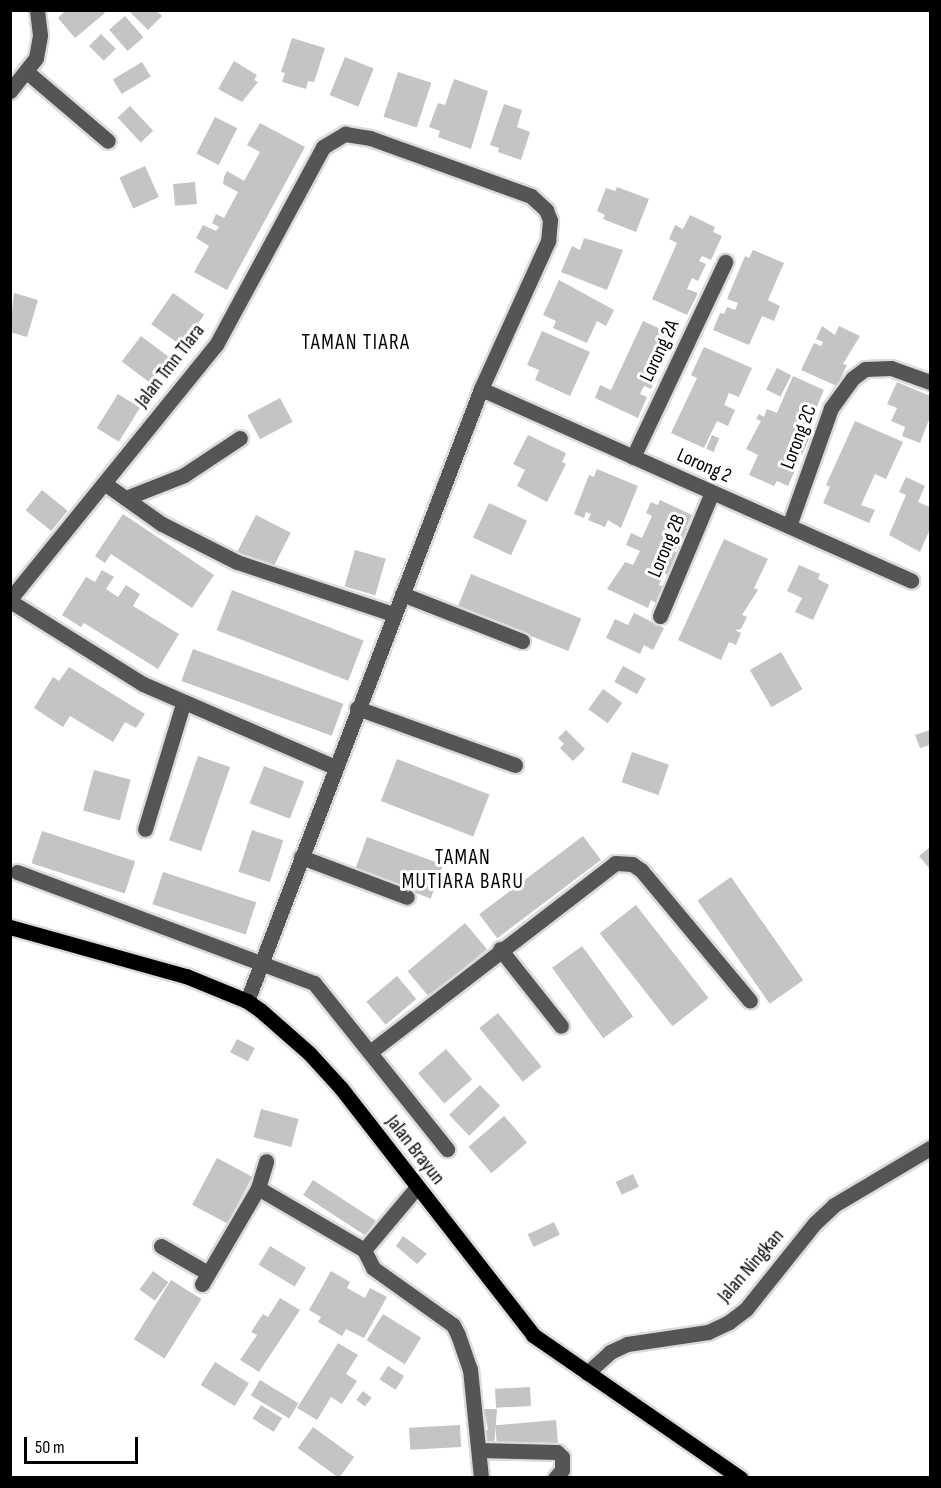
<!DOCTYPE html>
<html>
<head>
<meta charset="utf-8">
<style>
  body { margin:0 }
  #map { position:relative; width:941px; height:1488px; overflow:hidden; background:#fff; font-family:"Sofia Sans Condensed",sans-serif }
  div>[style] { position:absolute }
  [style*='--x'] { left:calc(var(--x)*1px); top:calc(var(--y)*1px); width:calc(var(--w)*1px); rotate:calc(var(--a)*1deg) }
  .building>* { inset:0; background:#c4c4c4; transform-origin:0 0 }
  .roads { filter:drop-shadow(2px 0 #dbdbdb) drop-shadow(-2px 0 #dbdbdb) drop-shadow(0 2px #dbdbdb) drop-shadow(0 -2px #dbdbdb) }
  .minor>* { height:15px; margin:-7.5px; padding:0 7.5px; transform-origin:7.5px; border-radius:7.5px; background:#555 }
  .major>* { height:15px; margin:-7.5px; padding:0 7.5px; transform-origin:7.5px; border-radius:7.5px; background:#000 }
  span { translate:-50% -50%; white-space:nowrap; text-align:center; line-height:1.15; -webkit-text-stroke:6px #fff; paint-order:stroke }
  .street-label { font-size:20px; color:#000 }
  .neighbourhood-label { font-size:21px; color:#000; letter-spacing:1.5px }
  .frame { position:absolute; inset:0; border:12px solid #000; pointer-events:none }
  .scale { position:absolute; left:24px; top:1437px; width:114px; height:27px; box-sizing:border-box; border:3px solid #000; border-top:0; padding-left:8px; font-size:18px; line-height:21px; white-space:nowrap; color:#000; -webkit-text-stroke:4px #fff; paint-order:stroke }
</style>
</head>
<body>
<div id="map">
  <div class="building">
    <div style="clip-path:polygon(66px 10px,103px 10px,105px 13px,75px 38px,58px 18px)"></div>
    <div style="clip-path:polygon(128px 10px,156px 10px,162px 16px,148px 30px)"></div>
    <div style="left:125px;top:16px;width:28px;height:21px;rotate:49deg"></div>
    <div style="left:101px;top:34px;width:21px;height:17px;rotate:45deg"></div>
    <div style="clip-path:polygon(292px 38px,325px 48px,314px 82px,308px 81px,306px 89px,282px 82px,285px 73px,281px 72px)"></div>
    <div style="left:345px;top:57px;width:31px;height:41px;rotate:22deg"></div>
    <div style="clip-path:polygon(234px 61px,257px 75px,254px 80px,258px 82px,242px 102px,218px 89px)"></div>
    <div style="left:142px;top:62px;width:17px;height:34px;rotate:59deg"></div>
    <div style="left:398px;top:72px;width:35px;height:47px;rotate:18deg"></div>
    <div style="clip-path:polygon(454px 79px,488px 91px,471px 149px,438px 137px,440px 131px,429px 127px,438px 103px,445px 105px)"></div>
    <div style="clip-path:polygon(504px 104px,522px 110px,517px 127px,530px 132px,521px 160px,498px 152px,499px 148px,490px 145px)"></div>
    <div style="left:130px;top:106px;width:34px;height:17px;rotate:47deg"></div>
    <div style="left:215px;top:117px;width:25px;height:41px;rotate:27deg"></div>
    <div style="clip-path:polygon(260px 123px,305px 147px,227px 290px,194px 272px,209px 246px,196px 238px,203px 225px,216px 231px,219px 227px,212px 223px,216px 214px,224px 218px,238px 192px,223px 184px,224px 177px,227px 171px,244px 181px,260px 152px,247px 145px)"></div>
    <div style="left:145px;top:166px;width:34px;height:28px;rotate:66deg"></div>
    <div style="left:195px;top:182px;width:22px;height:22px;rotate:85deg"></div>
    <div style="clip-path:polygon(617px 187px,649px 199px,636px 232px,603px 219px,605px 215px,597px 211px,606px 188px,615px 191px)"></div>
    <div style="clip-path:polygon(690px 215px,715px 227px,713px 232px,722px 236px,711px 260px,702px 256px,699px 261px,706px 264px,698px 281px,692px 278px,687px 289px,698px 293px,687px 315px,652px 299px,677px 243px,669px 239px,675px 225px,683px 229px)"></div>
    <div style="clip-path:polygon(584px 238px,623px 250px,607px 290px,561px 272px,572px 246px,580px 250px)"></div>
    <div style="clip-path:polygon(753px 250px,784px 263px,768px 300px,780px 306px,774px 321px,762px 316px,749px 345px,713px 330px,720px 313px,724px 314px,727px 307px,735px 310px,738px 303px,727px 299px,745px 256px,749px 258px)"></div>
    <div style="clip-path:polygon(559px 280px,614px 310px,606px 326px,597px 321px,587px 343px,553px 328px,556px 321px,543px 315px)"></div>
    <div style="clip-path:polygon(14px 293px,38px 300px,27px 337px,10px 332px)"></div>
    <div style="left:173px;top:293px;width:38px;height:38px;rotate:35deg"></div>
    <div style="clip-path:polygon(643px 321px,676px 336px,651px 389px,644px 386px,640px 394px,647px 397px,638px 418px,595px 398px,600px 385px,611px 390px)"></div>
    <div style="clip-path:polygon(822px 326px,835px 335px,839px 326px,860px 336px,843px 364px,847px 365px,837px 386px,801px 370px,814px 343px,821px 346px,823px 342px,816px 339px)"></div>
    <div style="clip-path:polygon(542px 331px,590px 352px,570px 396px,535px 380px,539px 370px,527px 365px)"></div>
    <div style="left:141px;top:336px;width:35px;height:32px;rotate:37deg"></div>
    <div style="clip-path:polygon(704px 347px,752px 368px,739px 397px,729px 393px,724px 405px,735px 410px,728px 426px,717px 421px,704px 448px,671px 433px,697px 378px,691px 375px)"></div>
    <div style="left:777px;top:368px;width:16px;height:24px;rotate:27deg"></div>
    <div style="clip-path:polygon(793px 376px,824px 390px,808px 427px,813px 430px,802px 455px,796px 453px,792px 463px,797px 466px,788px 486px,777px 481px,774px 486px,749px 475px,758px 455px,746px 449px,761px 421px,756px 419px,759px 414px,764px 417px,767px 409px,777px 413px)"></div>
    <div style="clip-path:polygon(897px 382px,930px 396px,930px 417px,920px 443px,902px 436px,905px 427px,891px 421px,897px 408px,887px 404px)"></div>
    <div style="left:118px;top:394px;width:26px;height:40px;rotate:32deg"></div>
    <div style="left:280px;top:398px;width:27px;height:37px;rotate:62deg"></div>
    <div style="clip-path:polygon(855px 421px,903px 442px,886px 479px,875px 474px,861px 505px,875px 510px,869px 523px,823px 503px,830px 487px,826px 485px)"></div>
    <div style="clip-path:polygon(528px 435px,566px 453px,562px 462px,566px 464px,547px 502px,517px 486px,525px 470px,513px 464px)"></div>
    <div style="left:712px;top:435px;width:8px;height:15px;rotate:23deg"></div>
    <div style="clip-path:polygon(597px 469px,638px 486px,621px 528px,608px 520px,605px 527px,588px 520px,591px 514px,586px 512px,584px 518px,574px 514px,589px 475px,594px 477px)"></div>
    <div style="clip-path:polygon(906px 477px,925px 486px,918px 502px,930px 507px,930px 529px,920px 552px,889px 535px,906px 495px,899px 492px)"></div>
    <div style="left:42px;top:490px;width:33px;height:26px;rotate:39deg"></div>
    <div style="clip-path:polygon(660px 500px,692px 515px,686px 528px,690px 529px,680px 548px,677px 547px,674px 551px,681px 554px,671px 576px,664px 573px,659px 585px,664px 587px,656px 603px,651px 600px,648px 608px,607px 589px,625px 562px,633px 565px,640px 551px,626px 545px,631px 533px,642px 538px,652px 516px,646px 513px,651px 502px,658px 505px)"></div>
    <div style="left:489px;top:503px;width:42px;height:38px;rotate:25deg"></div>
    <div style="clip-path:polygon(123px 514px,214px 575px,192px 608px,111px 554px,105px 563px,95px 556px)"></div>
    <div style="left:256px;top:515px;width:39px;height:41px;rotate:27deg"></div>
    <div style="clip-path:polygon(724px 539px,768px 559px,754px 588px,758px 590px,742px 615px,747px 617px,741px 629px,735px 630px,741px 633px,736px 645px,729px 642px,721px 660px,678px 640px)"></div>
    <div style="left:355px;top:550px;width:32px;height:38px;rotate:16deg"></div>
    <div style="clip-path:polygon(799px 565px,820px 574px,818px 579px,829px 585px,813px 620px,795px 612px,802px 598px,787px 591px)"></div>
    <div style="clip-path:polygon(102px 570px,114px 577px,106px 589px,118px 597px,126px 585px,140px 594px,133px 606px,179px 634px,158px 669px,84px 623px,81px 627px,62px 615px,86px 577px,95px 582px)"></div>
    <div style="left:471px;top:574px;width:119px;height:35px;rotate:22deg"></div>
    <div style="left:232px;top:590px;width:141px;height:43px;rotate:21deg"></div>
    <div style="clip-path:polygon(634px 613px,664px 628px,653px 650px,644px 645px,640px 654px,606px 638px,615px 619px,628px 625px)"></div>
    <div style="left:193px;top:649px;width:160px;height:34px;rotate:20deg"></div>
    <div style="left:781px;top:652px;width:43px;height:36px;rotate:60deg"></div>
    <div style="left:623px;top:666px;width:26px;height:18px;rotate:29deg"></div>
    <div style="clip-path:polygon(69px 667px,145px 714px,136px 728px,125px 722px,113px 742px,70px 716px,63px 727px,34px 708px,53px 677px,59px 681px)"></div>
    <div style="left:603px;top:689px;width:24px;height:25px;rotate:36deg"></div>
    <div style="clip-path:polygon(566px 730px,585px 749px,573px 761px,560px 748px,564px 744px,558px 738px)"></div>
    <div style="clip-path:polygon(930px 730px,930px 745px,920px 748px,915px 735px)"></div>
    <div style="left:632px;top:752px;width:39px;height:32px;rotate:19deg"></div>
    <div style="left:198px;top:756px;width:34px;height:89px;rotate:19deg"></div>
    <div style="left:397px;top:759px;width:99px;height:45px;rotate:21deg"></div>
    <div style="left:264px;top:766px;width:43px;height:40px;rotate:21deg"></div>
    <div style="left:94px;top:770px;width:38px;height:42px;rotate:15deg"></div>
    <div style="left:252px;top:830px;width:33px;height:44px;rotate:18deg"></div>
    <div style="left:42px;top:831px;width:98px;height:34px;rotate:18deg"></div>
    <div style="left:583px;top:836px;width:30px;height:130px;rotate:53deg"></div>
    <div style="left:367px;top:837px;width:81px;height:36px;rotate:20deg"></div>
    <div style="clip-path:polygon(930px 847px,930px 867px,929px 868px,919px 856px)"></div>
    <div style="left:163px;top:872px;width:98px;height:34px;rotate:18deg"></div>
    <div style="left:731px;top:877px;width:126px;height:41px;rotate:55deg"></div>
    <div style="left:636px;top:905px;width:118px;height:46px;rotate:52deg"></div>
    <div style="left:465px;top:923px;width:34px;height:75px;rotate:50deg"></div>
    <div style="left:582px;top:946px;width:87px;height:37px;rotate:54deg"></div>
    <div style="left:397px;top:976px;width:30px;height:40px;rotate:50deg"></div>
    <div style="left:498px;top:1013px;width:69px;height:24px;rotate:51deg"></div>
    <div style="left:237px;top:1039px;width:20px;height:15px;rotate:27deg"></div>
    <div style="left:446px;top:1049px;width:40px;height:37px;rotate:49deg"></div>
    <div style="left:480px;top:1085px;width:29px;height:43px;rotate:46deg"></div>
    <div style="left:261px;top:1109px;width:39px;height:29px;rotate:15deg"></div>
    <div style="left:504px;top:1116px;width:35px;height:47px;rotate:49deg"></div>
    <div style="left:217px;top:1158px;width:40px;height:53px;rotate:28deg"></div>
    <div style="left:633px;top:1174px;width:14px;height:19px;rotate:65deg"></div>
    <div style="left:313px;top:1180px;width:75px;height:18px;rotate:33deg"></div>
    <div style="left:554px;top:1222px;width:14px;height:29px;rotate:65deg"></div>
    <div style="clip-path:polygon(403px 1236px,427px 1254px,417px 1264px,396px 1246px)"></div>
    <div style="left:270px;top:1246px;width:42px;height:22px;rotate:31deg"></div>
    <div style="left:153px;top:1271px;width:19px;height:23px;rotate:36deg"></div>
    <div style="clip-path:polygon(331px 1271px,350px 1282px,347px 1288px,365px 1298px,370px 1288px,387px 1297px,364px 1338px,346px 1329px,342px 1336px,318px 1322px,321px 1317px,309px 1310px)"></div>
    <div style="left:171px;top:1280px;width:36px;height:70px;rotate:32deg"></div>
    <div style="clip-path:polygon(280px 1298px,300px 1310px,259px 1372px,240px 1360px,257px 1335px,251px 1332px,263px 1314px,268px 1317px)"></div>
    <div style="left:383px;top:1314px;width:45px;height:31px;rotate:32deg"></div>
    <div style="clip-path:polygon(338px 1343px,358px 1355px,346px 1374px,357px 1381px,342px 1404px,331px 1397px,317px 1420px,297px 1408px)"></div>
    <div style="left:215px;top:1362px;width:40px;height:27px;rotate:32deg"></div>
    <div style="left:388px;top:1366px;width:19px;height:16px;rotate:32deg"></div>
    <div style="left:260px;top:1380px;width:45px;height:18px;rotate:31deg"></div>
    <div style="left:530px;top:1387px;width:19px;height:35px;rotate:87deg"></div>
    <div style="left:363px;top:1391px;width:11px;height:11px;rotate:38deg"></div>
    <div style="left:261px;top:1405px;width:25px;height:16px;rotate:32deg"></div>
    <div style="clip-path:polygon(484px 1409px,497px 1409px,494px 1447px,483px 1442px,483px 1430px,488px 1430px)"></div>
    <div style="left:556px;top:1420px;width:25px;height:61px;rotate:85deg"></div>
    <div style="left:460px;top:1425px;width:22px;height:51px;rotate:87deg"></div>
    <div style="left:313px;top:1427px;width:51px;height:26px;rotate:36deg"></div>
  </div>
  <div class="roads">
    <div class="minor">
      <div style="--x:27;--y:72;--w:106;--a:40.4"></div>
      <div style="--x:10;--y:91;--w:42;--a:-51.8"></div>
      <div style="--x:36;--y:58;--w:23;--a:-80"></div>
      <div style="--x:40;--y:35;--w:25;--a:-97"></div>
      <div style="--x:633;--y:457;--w:216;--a:-64.7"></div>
      <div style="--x:104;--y:483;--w:71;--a:35.3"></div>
      <div style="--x:162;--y:524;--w:84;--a:26.9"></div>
      <div style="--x:237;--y:562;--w:164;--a:18.4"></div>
      <div style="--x:126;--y:498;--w:62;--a:-21.6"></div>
      <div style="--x:184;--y:475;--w:67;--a:-33.5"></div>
      <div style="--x:789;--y:526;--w:125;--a:-70.4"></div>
      <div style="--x:831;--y:408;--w:37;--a:-54"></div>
      <div style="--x:853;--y:378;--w:15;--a:-37"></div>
      <div style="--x:865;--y:369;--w:26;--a:-2"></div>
      <div style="--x:891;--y:368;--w:41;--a:19.7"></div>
      <div style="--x:402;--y:594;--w:129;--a:21.4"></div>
      <div style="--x:10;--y:599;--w:327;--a:-51"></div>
      <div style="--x:216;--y:345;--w:225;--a:-61.6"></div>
      <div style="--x:323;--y:147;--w:26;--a:-31"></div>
      <div style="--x:345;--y:134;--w:25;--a:9"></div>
      <div style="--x:370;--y:138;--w:171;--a:19.8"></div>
      <div style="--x:531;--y:196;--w:21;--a:43"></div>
      <div style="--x:546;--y:210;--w:11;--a:68"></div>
      <div style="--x:550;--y:220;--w:21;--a:95"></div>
      <div style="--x:548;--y:241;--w:162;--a:114.4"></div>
      <div style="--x:481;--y:389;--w:471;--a:24"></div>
      <div style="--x:10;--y:601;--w:157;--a:32"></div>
      <div style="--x:143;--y:684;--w:209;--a:23.4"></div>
      <div style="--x:660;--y:616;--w:134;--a:-67.2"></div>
      <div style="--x:357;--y:708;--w:168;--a:19.8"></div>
      <div style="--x:145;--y:829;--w:131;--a:-73.1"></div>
      <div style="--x:301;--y:857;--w:113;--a:20.7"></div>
      <div style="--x:17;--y:872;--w:317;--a:20.5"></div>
      <div style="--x:314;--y:983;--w:213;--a:51.3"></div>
      <div style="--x:500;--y:949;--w:98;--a:51.6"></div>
      <div style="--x:247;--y:1001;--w:655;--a:-69.08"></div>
      <div style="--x:370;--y:1052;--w:309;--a:-37.6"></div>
      <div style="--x:615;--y:863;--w:17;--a:3"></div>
      <div style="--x:632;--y:864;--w:11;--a:34"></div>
      <div style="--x:641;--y:870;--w:170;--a:50.2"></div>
      <div style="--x:417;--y:1187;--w:82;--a:130.1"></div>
      <div style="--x:364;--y:1250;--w:20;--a:63"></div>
      <div style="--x:373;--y:1268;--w:98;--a:35.5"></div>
      <div style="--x:453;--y:1325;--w:11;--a:63"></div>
      <div style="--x:458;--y:1335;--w:36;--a:71"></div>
      <div style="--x:470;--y:1369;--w:110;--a:84.2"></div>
      <div style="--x:258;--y:1188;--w:123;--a:30.3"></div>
      <div style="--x:161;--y:1246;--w:54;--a:29.9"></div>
      <div style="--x:202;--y:1284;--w:111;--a:-59.7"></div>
      <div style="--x:258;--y:1188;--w:28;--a:-73"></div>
      <div style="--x:587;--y:1373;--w:31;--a:-42"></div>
      <div style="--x:610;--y:1352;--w:19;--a:-25"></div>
      <div style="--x:627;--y:1344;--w:82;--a:-8.4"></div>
      <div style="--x:708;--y:1332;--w:23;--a:-25"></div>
      <div style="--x:729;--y:1322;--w:21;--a:-37"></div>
      <div style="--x:746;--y:1309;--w:110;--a:-51.3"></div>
      <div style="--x:815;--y:1223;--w:26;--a:-43"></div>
      <div style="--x:834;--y:1205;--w:112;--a:-30.7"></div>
      <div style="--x:479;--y:1450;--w:78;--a:1.5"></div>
      <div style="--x:557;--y:1452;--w:7;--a:45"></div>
      <div style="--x:562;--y:1457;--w:13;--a:90"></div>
      <div style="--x:562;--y:1470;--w:11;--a:131"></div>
    </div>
    <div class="major">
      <div style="--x:10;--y:927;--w:183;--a:15.6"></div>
      <div style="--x:186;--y:976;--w:66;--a:22.3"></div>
      <div style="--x:247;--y:1001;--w:16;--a:35"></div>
      <div style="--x:260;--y:1010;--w:65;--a:41.3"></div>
      <div style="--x:309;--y:1053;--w:47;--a:47.6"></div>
      <div style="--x:341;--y:1088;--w:313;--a:52.1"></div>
      <div style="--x:533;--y:1335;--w:252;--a:34.6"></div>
    </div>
  </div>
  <div class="street-label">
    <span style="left:660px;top:351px;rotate:-65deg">Lorong 2A</span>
    <span style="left:170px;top:366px;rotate:-52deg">Jalan Tmn TIara</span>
    <span style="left:799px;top:437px;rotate:-69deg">Lorong 2C</span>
    <span style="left:704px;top:466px;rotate:24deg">Lorong 2</span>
    <span style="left:667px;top:546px;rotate:-67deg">Lorong 2B</span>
    <span style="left:415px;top:1150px;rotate:52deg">Jalan Brayun</span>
    <span style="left:751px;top:1266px;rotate:-49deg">Jalan Ningkan</span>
  </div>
  <div class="neighbourhood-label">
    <span style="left:356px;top:343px">TAMAN TIARA</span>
    <span style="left:463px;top:870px">TAMAN<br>MUTIARA BARU</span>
  </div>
  <div class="frame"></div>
  <div class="scale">50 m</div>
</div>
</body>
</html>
